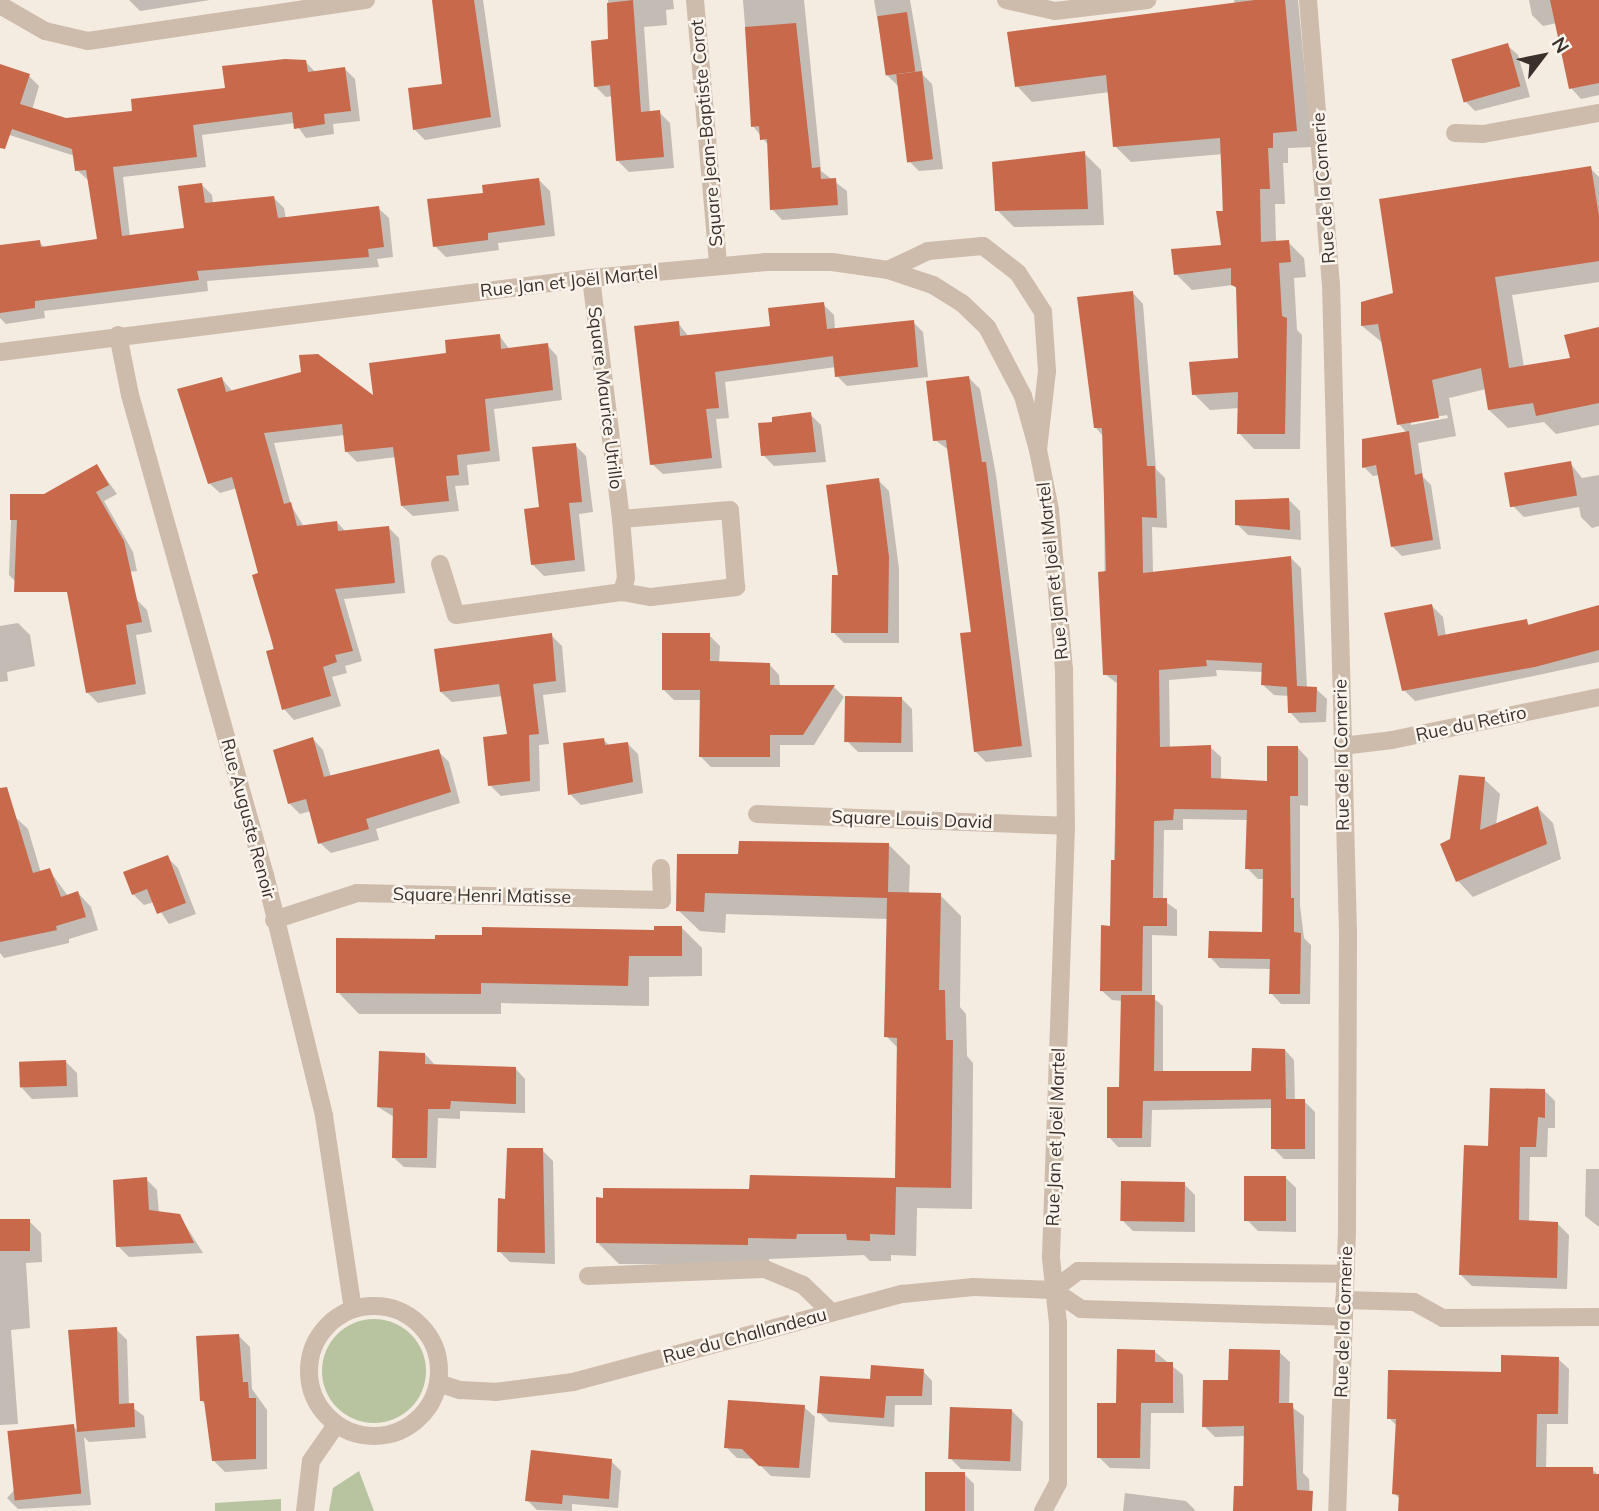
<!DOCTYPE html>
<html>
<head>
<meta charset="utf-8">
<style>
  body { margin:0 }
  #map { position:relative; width:1599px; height:1511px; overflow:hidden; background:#f4ebe1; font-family:Mulish,sans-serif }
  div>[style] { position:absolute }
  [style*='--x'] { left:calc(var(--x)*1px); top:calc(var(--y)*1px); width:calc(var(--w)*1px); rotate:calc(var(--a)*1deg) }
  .green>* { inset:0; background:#b8c4a0 }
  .round { border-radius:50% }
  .shadow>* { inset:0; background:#0003 }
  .building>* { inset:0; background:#c8694b; transform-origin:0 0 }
  .service>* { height:18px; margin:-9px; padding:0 9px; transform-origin:9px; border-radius:9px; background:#cdbbac }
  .minor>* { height:18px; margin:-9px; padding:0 9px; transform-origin:9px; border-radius:9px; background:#cdbbac }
  .minor>.ring { margin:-9px; padding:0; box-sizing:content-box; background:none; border:18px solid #cdbbac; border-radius:50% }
  span { translate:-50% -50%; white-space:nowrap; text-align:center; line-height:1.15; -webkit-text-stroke:5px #fbf5ee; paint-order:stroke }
  .street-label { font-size:18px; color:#3b302b }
  .north { position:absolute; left:1508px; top:21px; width:70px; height:70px; -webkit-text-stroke:5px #fbf5ee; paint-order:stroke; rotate:58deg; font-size:19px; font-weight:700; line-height:28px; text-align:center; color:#3b302b }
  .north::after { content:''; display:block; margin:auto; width:24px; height:32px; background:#3b302b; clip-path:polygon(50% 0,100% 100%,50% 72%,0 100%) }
</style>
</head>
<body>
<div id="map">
  <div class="green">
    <div class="round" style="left:322px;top:1319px;width:104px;height:104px"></div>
    <div style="clip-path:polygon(359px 1471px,374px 1511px,329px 1511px,333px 1488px)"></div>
    <div style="clip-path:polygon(281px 1499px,281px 1511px,215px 1511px,215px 1503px)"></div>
  </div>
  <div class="shadow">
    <div style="clip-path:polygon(129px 0,210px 0,140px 11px)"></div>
    <div style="clip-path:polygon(434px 0,483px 0,501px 127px,425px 140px,414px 129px,444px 85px)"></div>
    <div style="clip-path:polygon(608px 0,673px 0,674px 9px,666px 10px,667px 25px,644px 27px,650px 113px,659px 112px,670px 123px,674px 168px,629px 172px,618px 161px,613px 96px,606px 97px,595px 86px,610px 41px)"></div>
    <div style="clip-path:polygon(743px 0,804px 0,821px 171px,847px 191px,848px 215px,782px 220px,772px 209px,769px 146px,753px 126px)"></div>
    <div style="clip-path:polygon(874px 0,910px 0,923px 75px,932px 84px,943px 169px,919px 171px,908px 160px,898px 86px,887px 75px)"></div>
    <div style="clip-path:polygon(1234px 0,1298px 0,1312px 147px,1288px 148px,1288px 163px,1283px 163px,1285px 204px,1275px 204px,1276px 243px,1288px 242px,1304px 258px,1306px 277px,1294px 278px,1297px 330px,1302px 335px,1300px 449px,1254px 449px,1239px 433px,1239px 408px,1210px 410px,1194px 394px,1240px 360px,1238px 290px,1233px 285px,1192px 290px,1176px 274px,1222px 247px,1223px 154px,1131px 162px,1115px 146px,1110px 92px,1032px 102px,1017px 86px,1235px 5px)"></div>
    <div style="clip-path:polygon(1529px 0,1599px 0,1599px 95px,1581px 99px,1571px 88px,1557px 23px,1543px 26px,1532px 15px)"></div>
    <div style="clip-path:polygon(1507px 45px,1518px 55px,1530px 97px,1475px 111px,1464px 100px)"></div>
    <div style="clip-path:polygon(305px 61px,316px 73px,345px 69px,355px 79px,360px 121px,333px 124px,334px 134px,306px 138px,295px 123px,202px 135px,206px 167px,123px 177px,130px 237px,186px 230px,202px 185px,212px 195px,213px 204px,273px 197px,284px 208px,286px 219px,378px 208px,389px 218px,393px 257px,377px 259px,379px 267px,207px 281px,208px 291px,44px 311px,45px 318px,6px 324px,0 318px,0 247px,39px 242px,45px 248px,99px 240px,89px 181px,77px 170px,75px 156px,0 132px,0 66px,29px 76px,39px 86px,32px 110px,66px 120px,134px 113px,227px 90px)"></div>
    <div style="clip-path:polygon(1084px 153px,1101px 170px,1104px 225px,1014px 227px,997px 210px)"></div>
    <div style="clip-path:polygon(evenodd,1590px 168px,1599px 177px,1599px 282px,1512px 295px,1524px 367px,1572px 360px,1599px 329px,1599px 425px,1556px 434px,1544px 422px,1508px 428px,1489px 410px,1486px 389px,1449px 398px,1456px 436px,1418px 443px,1423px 477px,1431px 485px,1441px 549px,1402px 556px,1393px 547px,1380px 475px,1373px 476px,1364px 467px,1407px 433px,1399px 424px,1384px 344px,1362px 326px,1395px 294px,1590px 168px,1447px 415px,1448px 418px,1411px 425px,1411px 421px,1447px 415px)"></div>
    <div style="clip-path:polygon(539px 180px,550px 191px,555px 236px,498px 243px,499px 250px,446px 257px,435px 246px,485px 194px)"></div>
    <div style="clip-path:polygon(1133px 293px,1143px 304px,1156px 469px,1165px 478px,1167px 528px,1152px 527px,1153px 574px,1291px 558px,1301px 568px,1307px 688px,1316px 689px,1327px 699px,1326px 722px,1300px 723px,1290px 712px,1289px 696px,1274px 695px,1263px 685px,1263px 672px,1216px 670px,1217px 676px,1169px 680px,1170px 748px,1210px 747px,1221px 757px,1221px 781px,1269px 783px,1298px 748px,1308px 759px,1308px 806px,1300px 805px,1300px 906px,1304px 938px,1311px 945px,1310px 1004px,1281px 1004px,1271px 993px,1271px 969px,1220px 968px,1210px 957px,1263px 934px,1265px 879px,1258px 879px,1247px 868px,1248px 820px,1183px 819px,1183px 830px,1164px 830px,1163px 900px,1177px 910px,1177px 936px,1152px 935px,1152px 997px,1163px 1006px,1163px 1073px,1253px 1073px,1285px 1050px,1294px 1060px,1295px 1101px,1304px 1101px,1315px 1112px,1315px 1159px,1284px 1159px,1273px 1148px,1273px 1108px,1152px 1110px,1151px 1147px,1118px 1147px,1109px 1137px,1121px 1088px,1123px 1001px,1112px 1000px,1101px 990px,1112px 928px,1119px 685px,1105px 674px,1104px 437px,1096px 428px)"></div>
    <div style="clip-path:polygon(823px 304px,834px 315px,835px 330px,913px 322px,923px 332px,928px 377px,847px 386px,837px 376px,836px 367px,725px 382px,729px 418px,716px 419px,722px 468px,663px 474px,652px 464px,678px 323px,689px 337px,772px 328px)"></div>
    <div style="clip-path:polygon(499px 335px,510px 350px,547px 345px,557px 356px,562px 400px,494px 409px,500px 461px,467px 465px,469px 485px,455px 486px,459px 511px,413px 516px,402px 506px,396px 457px,357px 462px,347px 452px,345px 435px,274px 443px,291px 505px,304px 527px,337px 522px,346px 532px,388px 527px,399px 538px,405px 593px,344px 599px,362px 661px,345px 666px,347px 673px,332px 677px,341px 706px,294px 720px,284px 709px,260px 575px,237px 488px,220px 493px,209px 483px,222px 379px,233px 392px,375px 398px,448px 355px)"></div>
    <div style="clip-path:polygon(969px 378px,980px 389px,996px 475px,1032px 757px,986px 762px,975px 751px,973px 633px,950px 451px,935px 440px)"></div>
    <div style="clip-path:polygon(810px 414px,821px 425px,826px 462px,774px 466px,763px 455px)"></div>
    <div style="clip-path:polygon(575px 445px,586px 456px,593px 512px,579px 514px,585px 571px,544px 576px,533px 565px,541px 509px)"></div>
    <div style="clip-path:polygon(1570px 463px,1582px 478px,1599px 475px,1599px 526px,1592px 528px,1581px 517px,1579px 507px,1524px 517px,1513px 506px)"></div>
    <div style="clip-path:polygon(97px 466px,117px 494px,104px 501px,133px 552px,137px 571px,18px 584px,9px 575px,12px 495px,45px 496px)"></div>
    <div style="clip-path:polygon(878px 480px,889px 491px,899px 569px,899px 643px,844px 643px,833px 632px,840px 577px)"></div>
    <div style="clip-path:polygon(1289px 500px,1300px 511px,1301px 540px,1248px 535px,1237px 524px)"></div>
    <div style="clip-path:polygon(136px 599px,147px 610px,152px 632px,136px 635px,146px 694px,98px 703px,87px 692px)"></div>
    <div style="clip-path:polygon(1432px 606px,1443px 617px,1446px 637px,1526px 621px,1530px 626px,1599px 607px,1599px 662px,1415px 701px,1404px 690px)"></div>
    <div style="clip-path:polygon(18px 623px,30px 635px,35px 666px,7px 672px,8px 681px,0 682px,0 626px)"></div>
    <div style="clip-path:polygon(551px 635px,562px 646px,566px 692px,543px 695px,549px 744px,539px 745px,540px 791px,501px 796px,490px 785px,509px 736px,503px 696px,452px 702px,441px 692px)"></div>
    <div style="clip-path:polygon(709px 635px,720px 646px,719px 663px,769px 664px,779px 675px,780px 687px,834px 687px,844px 697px,814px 745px,780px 745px,780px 767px,711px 767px,700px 756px,701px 700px,674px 700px,664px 690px)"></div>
    <div style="clip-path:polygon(901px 698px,912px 709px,913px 752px,858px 752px,847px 741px)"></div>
    <div style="clip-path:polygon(313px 739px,323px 750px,331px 777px,438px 751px,449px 762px,460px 803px,376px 829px,379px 840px,331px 853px,320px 843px,311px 811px,300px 814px,289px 803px)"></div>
    <div style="clip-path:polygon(603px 739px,610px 746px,627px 743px,638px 754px,643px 793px,581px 805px,570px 794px)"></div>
    <div style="clip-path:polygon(1484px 779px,1500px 794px,1496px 825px,1538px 808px,1553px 823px,1561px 859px,1473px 897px,1458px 881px,1442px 845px,1451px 840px)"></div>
    <div style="clip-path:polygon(14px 816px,28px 829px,41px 873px,49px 870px,68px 896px,78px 893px,91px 907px,98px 930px,69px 939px,69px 943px,4px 958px,0 953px,0 817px)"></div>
    <div style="clip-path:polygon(889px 845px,910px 866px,909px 894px,940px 895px,961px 916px,960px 1007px,966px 1014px,967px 1056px,973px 1063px,972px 1209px,917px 1208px,916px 1256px,891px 1255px,891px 1261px,870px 1261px,864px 1255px,769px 1259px,769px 1265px,619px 1264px,597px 1242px,751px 1191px,897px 1179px,899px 1049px,886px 1036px,889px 919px,726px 914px,725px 933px,700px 931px,678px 910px,740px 856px)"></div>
    <div style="clip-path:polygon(167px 857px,178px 868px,196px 914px,169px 924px,154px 902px,144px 905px,133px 894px)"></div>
    <div style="clip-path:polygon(681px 927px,702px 948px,702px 976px,649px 977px,649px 1006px,501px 1003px,501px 1014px,359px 1014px,338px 992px)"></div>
    <div style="clip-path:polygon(425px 1054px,436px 1066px,515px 1068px,525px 1079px,525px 1113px,460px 1111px,460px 1119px,438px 1118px,436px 1168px,404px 1167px,393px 1157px,394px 1117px,378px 1107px)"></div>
    <div style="clip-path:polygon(66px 1062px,77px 1073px,78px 1097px,32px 1099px,22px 1088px)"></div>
    <div style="clip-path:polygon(1544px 1090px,1555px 1101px,1555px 1128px,1548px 1128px,1547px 1157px,1530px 1157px,1529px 1222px,1558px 1224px,1569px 1235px,1567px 1289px,1472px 1286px,1461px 1275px,1490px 1148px)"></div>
    <div style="clip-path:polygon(542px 1150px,553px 1161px,555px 1264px,510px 1262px,499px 1251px,506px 1200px)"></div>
    <div style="clip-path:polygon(1586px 1169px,1599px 1169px,1599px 1227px,1585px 1216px)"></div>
    <div style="clip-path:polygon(1285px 1177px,1296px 1188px,1296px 1232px,1258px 1231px,1247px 1220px)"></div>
    <div style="clip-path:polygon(146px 1179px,157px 1190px,159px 1213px,179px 1215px,203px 1253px,129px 1257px,118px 1246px)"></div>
    <div style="clip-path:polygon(1184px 1184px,1195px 1195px,1195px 1232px,1133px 1231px,1122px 1220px)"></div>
    <div style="clip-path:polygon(0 1220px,29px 1221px,41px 1233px,42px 1262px,26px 1263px,30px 1328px,11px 1330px,18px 1424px,0 1425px)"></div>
    <div style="clip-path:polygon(116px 1329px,127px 1340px,129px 1405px,144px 1416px,146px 1438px,89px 1442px,84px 1437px,91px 1505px,18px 1509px,7px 1498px,73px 1426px,78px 1431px)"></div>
    <div style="clip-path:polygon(239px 1336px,250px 1347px,252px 1389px,267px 1410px,267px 1469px,225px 1472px,214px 1461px,206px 1405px,201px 1400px)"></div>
    <div style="clip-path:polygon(1154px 1351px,1183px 1375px,1184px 1413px,1151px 1413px,1150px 1469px,1110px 1468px,1099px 1457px,1118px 1405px)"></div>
    <div style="clip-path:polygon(1279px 1352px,1290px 1362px,1289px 1405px,1304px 1416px,1303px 1473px,1309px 1479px,1310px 1500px,1276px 1511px,1234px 1511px,1245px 1488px,1245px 1436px,1215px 1437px,1204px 1426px,1230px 1382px)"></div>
    <div style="clip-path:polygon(1558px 1359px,1569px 1369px,1568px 1424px,1547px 1424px,1546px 1468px,1592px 1469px,1599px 1476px,1599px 1511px,1400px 1511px,1401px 1500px,1394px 1493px,1397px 1426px,1389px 1418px,1503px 1374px)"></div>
    <div style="clip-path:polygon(923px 1371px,932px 1381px,932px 1405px,895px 1405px,894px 1427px,829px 1422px,819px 1412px,872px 1381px)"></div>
    <div style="clip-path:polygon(804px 1407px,815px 1417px,810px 1478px,771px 1476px,754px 1459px,737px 1458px,726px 1447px)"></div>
    <div style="clip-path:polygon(1012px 1411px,1023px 1422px,1021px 1471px,961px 1469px,950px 1458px)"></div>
    <div style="clip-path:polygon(611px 1461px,621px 1471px,618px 1508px,572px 1504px,572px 1511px,537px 1510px,527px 1500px)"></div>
    <div style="clip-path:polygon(964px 1474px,974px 1484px,974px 1511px,926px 1511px)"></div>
    <div style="clip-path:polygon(1125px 1493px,1186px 1501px,1196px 1511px,1123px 1511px)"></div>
  </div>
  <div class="building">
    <div style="clip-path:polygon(432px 0,474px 0,491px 117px,413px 130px,408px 88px,442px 84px)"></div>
    <div style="clip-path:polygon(633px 0,641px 112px,660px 110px,664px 157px,616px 161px,610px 85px,594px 87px,591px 41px,608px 39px,607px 3px)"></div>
    <div style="clip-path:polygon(1255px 0,1285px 0,1297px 131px,1273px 133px,1273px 148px,1268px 148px,1270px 189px,1260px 189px,1261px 242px,1289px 240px,1291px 262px,1279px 263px,1282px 316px,1287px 318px,1285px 434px,1237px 434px,1238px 392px,1192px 395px,1189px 362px,1238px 358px,1236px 287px,1231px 285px,1231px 268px,1174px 275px,1171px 249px,1221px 245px,1216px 211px,1223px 211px,1220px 138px,1113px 147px,1106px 75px,1015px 87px,1007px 32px)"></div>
    <div style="clip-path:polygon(1550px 0,1599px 0,1599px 83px,1569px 89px)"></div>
    <div style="left:907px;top:12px;width:60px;height:30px;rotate:82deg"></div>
    <div style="clip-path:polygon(796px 23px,812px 168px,820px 167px,821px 179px,836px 178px,838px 205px,770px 210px,767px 139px,760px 140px,759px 126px,751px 127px,745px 27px)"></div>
    <div style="left:1508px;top:43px;width:45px;height:59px;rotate:74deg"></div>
    <div style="clip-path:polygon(285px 59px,306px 60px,308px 72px,345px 67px,351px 111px,324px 114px,325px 124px,294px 129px,292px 112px,193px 125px,197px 157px,113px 167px,122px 236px,184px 228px,178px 186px,202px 183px,205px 203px,274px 196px,278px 218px,379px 206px,384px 247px,368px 249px,369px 257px,197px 271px,199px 280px,35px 301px,35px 308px,0 313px,0 245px,40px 240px,41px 247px,97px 239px,86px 170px,75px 171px,72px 149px,12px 129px,5px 149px,0 148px,0 64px,30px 74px,20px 104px,66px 118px,132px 111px,131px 99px,225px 88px,222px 66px)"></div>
    <div style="left:922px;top:71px;width:89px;height:26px;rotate:83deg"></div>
    <div style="clip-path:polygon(1085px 151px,1088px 209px,995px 211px,992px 162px)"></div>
    <div style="clip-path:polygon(1591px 166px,1599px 216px,1599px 261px,1495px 277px,1509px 368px,1570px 358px,1564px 335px,1599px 327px,1599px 403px,1536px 416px,1533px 403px,1488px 410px,1481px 368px,1432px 380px,1439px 418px,1397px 425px,1378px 324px,1361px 326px,1361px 302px,1393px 293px,1379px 199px)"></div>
    <div style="clip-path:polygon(539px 178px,545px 225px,488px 233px,488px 240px,433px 247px,427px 199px,483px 193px,482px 185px)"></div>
    <div style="clip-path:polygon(1133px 291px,1147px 466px,1155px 466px,1157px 518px,1142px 517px,1143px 573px,1291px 556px,1297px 686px,1317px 687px,1316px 712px,1288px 713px,1287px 687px,1261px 685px,1262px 663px,1206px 660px,1207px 666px,1159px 670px,1160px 747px,1211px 745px,1211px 778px,1267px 781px,1267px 746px,1298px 746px,1298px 796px,1290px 796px,1291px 898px,1294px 898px,1294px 932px,1301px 933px,1300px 994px,1269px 994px,1270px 959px,1208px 958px,1209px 931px,1262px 932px,1263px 869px,1245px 869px,1247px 810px,1174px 809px,1173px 820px,1154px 821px,1153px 898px,1167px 898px,1167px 926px,1143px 926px,1142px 991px,1100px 991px,1101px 925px,1110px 926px,1111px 860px,1115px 860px,1117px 675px,1103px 675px,1098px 572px,1106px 571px,1102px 428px,1094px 428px,1077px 297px)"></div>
    <div style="clip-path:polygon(824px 302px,827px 329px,914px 320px,918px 367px,835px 377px,833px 356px,715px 372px,719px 408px,706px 409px,712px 458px,650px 465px,634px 326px,679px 321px,680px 336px,770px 326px,768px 308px)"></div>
    <div style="clip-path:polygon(500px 334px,501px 349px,548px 343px,553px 390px,485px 399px,490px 451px,457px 455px,459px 475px,446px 476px,449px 501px,401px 506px,393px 447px,345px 452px,342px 424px,264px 433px,284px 504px,291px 502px,297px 526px,337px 521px,338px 531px,389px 526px,395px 583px,335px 589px,353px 651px,335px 655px,337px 662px,323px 667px,331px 696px,282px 710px,266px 651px,274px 649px,252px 575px,258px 573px,232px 477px,208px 484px,177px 389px,222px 377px,226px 392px,301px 372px,299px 355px,318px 354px,373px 395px,369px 363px,446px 353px,445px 340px)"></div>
    <div style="clip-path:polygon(969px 376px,982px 462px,986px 462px,1022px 746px,974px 752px,960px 633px,971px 632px,956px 516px,946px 440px,933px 441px,926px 381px)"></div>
    <div style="clip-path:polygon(811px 412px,816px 452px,761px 456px,758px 423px,772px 422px,772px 417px)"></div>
    <div style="clip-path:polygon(1409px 431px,1415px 475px,1422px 473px,1433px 540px,1391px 547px,1376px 465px,1362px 468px,1362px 439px)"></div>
    <div style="clip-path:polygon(576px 443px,582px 502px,569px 503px,575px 560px,531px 565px,524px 509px,539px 507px,532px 447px)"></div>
    <div style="left:1571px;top:461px;width:35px;height:68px;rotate:80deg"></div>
    <div style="clip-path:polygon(97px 464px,109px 485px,96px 492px,124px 541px,142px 622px,126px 625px,136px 684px,86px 693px,67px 592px,14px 592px,17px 520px,10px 520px,10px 494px,44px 494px)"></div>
    <div style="clip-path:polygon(879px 478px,889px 557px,888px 633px,831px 633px,832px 575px,838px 575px,826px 485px)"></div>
    <div style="clip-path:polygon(1289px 498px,1290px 530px,1235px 525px,1235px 500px)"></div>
    <div style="clip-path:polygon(1432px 604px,1438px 636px,1527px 619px,1528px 625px,1599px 605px,1599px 650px,1535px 667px,1402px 691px,1384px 613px)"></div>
    <div style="clip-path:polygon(552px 633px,556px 681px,533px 684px,539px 734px,529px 735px,530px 781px,488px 786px,483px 737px,507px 734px,499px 684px,440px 692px,434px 649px)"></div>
    <div style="clip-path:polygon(662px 633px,710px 633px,710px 661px,770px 663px,770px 685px,835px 685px,803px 735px,770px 735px,770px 757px,699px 757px,700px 690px,662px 690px)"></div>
    <div style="left:845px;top:696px;width:57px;height:46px;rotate:1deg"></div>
    <div style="clip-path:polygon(313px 737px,324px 777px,439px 749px,451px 792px,366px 819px,369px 829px,318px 844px,306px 799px,288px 804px,273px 750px)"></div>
    <div style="clip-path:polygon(604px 738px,605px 745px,628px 742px,633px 782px,568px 795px,563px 743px)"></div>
    <div style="clip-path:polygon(1459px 775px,1485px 777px,1480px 830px,1538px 806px,1547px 844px,1456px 882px,1440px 844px,1450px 839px)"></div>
    <div style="clip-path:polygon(7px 787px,33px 873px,50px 868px,61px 897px,78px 891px,86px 917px,56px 926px,57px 930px,0 942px,0 788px)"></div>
    <div style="clip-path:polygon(739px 841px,889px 843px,888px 892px,941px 893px,939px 990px,945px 990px,946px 1040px,953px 1040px,951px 1188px,896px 1187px,895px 1235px,870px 1234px,870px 1241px,847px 1240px,846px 1234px,797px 1234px,796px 1239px,748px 1238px,748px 1245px,596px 1243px,596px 1197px,603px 1198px,603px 1188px,749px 1189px,750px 1175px,895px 1178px,897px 1038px,884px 1037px,887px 898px,705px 893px,704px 912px,676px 911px,677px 854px,738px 854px)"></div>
    <div style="clip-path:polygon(168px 855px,186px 903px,157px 914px,147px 889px,132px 895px,123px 872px)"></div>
    <div style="clip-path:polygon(654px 926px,682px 926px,682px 956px,629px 956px,628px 986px,481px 983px,481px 994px,336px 993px,336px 938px,435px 939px,435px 935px,482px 935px,482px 927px,654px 930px)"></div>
    <div style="clip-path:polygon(1121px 995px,1155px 995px,1154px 1071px,1251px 1071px,1252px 1048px,1285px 1049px,1286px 1099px,1143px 1101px,1142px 1138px,1107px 1138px,1107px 1087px,1119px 1087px)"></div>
    <div style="clip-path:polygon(379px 1051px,425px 1053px,425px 1064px,516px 1067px,516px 1104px,451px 1101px,450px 1109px,428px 1109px,427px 1158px,392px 1158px,393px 1108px,377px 1107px)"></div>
    <div style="left:66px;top:1060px;width:26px;height:47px;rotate:88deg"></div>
    <div style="clip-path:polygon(1490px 1088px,1545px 1089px,1545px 1118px,1538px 1117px,1536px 1147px,1520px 1147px,1519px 1220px,1558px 1222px,1557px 1278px,1459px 1275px,1464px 1145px,1488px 1146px)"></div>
    <div style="left:1271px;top:1099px;width:34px;height:50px"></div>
    <div style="clip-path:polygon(507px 1148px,543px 1148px,545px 1253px,497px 1252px,498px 1198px,505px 1199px)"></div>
    <div style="left:1244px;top:1176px;width:42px;height:45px"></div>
    <div style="clip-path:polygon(147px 1177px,149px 1210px,180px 1214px,194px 1243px,116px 1247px,113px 1180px)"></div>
    <div style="left:1121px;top:1181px;width:64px;height:40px;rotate:1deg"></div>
    <div style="left:30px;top:1219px;width:32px;height:30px;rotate:90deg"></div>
    <div style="clip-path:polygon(117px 1327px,119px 1404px,134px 1403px,135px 1427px,77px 1432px,68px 1330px)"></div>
    <div style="clip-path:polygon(239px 1334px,243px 1382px,248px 1382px,249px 1398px,256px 1398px,256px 1459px,212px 1461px,204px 1401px,200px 1401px,196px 1336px)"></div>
    <div style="clip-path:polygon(1117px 1349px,1155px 1350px,1155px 1362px,1173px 1362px,1173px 1403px,1141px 1403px,1140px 1458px,1097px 1458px,1097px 1403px,1116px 1403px)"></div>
    <div style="clip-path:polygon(1229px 1349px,1280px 1350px,1279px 1403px,1293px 1403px,1297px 1490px,1313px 1491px,1312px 1511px,1233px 1511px,1234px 1486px,1243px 1486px,1244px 1426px,1202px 1427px,1203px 1380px,1228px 1380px)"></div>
    <div style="clip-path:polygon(1501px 1355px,1559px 1357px,1558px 1414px,1537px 1414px,1536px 1467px,1593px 1467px,1593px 1474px,1599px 1474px,1599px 1511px,1398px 1511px,1399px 1495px,1392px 1494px,1396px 1419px,1387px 1419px,1388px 1370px,1501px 1372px)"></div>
    <div style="clip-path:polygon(871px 1365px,924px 1369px,922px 1396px,886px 1396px,884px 1418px,817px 1413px,820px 1376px,870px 1379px)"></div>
    <div style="clip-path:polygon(728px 1400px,805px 1405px,799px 1468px,759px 1466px,742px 1449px,724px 1448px)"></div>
    <div style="left:950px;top:1407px;width:62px;height:52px;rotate:2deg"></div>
    <div style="left:74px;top:1424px;width:70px;height:67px;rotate:84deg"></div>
    <div style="clip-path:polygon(531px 1450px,612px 1459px,609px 1499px,563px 1495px,562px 1504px,525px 1501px)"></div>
    <div style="left:925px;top:1472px;width:40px;height:39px"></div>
  </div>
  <div class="service">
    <div style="--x:1006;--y:0;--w:50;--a:12.7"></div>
    <div style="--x:1055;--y:11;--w:93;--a:-6.8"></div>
    <div style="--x:1455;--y:133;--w:28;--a:2"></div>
    <div style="--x:1483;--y:134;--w:118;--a:-10.3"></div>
    <div style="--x:888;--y:270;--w:44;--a:-25.4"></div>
    <div style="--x:928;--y:251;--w:55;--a:-5.2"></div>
    <div style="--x:983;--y:246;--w:44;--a:37.6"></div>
    <div style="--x:1018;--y:273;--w:46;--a:57.3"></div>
    <div style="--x:1043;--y:312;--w:59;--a:86.1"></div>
    <div style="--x:1047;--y:371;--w:80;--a:96.5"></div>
    <div style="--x:588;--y:1276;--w:177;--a:-2.3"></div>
    <div style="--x:765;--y:1269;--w:41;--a:22.8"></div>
    <div style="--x:803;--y:1285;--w:40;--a:44"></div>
  </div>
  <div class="minor">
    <div style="--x:695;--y:0;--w:266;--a:85"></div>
    <div style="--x:1308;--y:0;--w:285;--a:85.4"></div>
    <div style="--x:1331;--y:284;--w:651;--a:88.5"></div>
    <div style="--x:1348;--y:935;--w:296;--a:90.2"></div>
    <div style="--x:1347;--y:1231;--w:280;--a:92"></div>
    <div style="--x:0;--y:5;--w:52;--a:30"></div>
    <div style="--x:45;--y:31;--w:44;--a:13.1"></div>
    <div style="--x:88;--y:41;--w:281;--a:-8.4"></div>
    <div style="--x:591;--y:278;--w:243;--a:82.9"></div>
    <div style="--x:621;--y:519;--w:59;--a:85.2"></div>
    <div style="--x:626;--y:578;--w:15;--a:106"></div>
    <div style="--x:622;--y:592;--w:29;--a:10"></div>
    <div style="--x:651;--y:597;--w:86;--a:-6.7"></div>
    <div style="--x:736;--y:587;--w:77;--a:-94.5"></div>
    <div style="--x:730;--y:510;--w:109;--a:175.3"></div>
    <div style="--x:118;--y:335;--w:61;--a:78.7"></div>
    <div style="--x:130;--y:395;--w:499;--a:74.3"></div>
    <div style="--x:265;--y:875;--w:248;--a:76.2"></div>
    <div style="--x:324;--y:1116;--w:195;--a:81.5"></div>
    <div style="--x:0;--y:352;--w:596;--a:-7.14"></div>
    <div style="--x:591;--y:278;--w:176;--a:-5.2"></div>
    <div style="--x:766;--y:262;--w:66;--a:0"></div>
    <div style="--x:832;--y:262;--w:57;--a:8.1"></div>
    <div style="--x:888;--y:270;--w:47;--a:18.4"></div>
    <div style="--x:933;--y:285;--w:34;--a:32"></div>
    <div style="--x:962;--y:303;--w:35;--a:44"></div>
    <div style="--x:987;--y:327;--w:78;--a:62.4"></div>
    <div style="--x:1023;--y:396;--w:56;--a:74.5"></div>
    <div style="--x:1038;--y:450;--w:61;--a:78.7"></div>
    <div style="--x:1050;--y:510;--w:160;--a:85"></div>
    <div style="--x:1064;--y:669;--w:157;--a:89.3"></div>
    <div style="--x:1066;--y:826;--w:432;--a:92"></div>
    <div style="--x:1051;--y:1258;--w:65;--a:83.9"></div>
    <div style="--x:1058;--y:1323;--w:160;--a:90"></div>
    <div style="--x:1058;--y:1483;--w:32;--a:118"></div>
    <div style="--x:440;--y:564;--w:53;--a:72.6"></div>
    <div style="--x:456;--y:615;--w:168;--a:-7.9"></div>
    <div style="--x:1342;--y:746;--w:50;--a:-6.8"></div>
    <div style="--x:1392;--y:740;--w:211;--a:-11.7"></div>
    <div style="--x:757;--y:814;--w:309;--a:2.2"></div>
    <div style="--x:274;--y:920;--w:87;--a:-18"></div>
    <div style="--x:357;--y:893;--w:305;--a:1.3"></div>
    <div style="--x:662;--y:900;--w:32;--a:-92"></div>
    <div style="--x:1053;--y:1290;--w:31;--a:-37"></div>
    <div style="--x:1078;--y:1271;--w:266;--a:0.6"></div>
    <div style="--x:1344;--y:1300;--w:70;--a:1.6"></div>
    <div style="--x:1414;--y:1302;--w:33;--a:29"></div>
    <div style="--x:1443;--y:1318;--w:156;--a:-0.4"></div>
    <div class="ring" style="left:309px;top:1306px;width:112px;height:112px"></div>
    <div style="--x:438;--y:1383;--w:23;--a:18"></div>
    <div style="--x:460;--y:1390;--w:35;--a:3"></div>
    <div style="--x:495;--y:1392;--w:79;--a:-7.3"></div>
    <div style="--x:573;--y:1382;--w:341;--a:-15"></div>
    <div style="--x:902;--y:1294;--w:72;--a:-5.6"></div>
    <div style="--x:974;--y:1287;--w:79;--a:2.2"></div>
    <div style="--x:1053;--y:1290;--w:34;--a:34"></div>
    <div style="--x:1081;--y:1309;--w:263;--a:1.7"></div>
    <div style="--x:305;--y:1511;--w:50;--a:-83.2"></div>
    <div style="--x:311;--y:1461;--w:44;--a:-55.2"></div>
  </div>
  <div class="street-label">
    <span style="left:707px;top:133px;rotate:-95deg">Square Jean-Baptiste Corot</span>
    <span style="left:1324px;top:188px;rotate:-94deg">Rue de la Cornerie</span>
    <span style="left:569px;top:282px;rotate:-6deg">Rue Jan et Joël Martel</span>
    <span style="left:605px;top:398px;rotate:83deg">Square Maurice Utrillo</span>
    <span style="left:1053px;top:571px;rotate:-96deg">Rue Jan et Joël Martel</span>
    <span style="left:1471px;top:724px;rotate:-12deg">Rue du Retiro</span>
    <span style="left:1342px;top:755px;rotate:-91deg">Rue de la Cornerie</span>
    <span style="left:248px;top:819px;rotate:75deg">Rue Auguste Renoir</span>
    <span style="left:912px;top:820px;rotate:2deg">Square Louis David</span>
    <span style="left:482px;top:896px;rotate:1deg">Square Henri Matisse</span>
    <span style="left:1056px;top:1137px;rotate:-88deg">Rue Jan et Joël Martel</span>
    <span style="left:1344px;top:1322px;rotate:-88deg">Rue de la Cornerie</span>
    <span style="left:745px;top:1336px;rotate:-15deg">Rue du Challandeau</span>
  </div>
  <div class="north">N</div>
</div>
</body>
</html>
